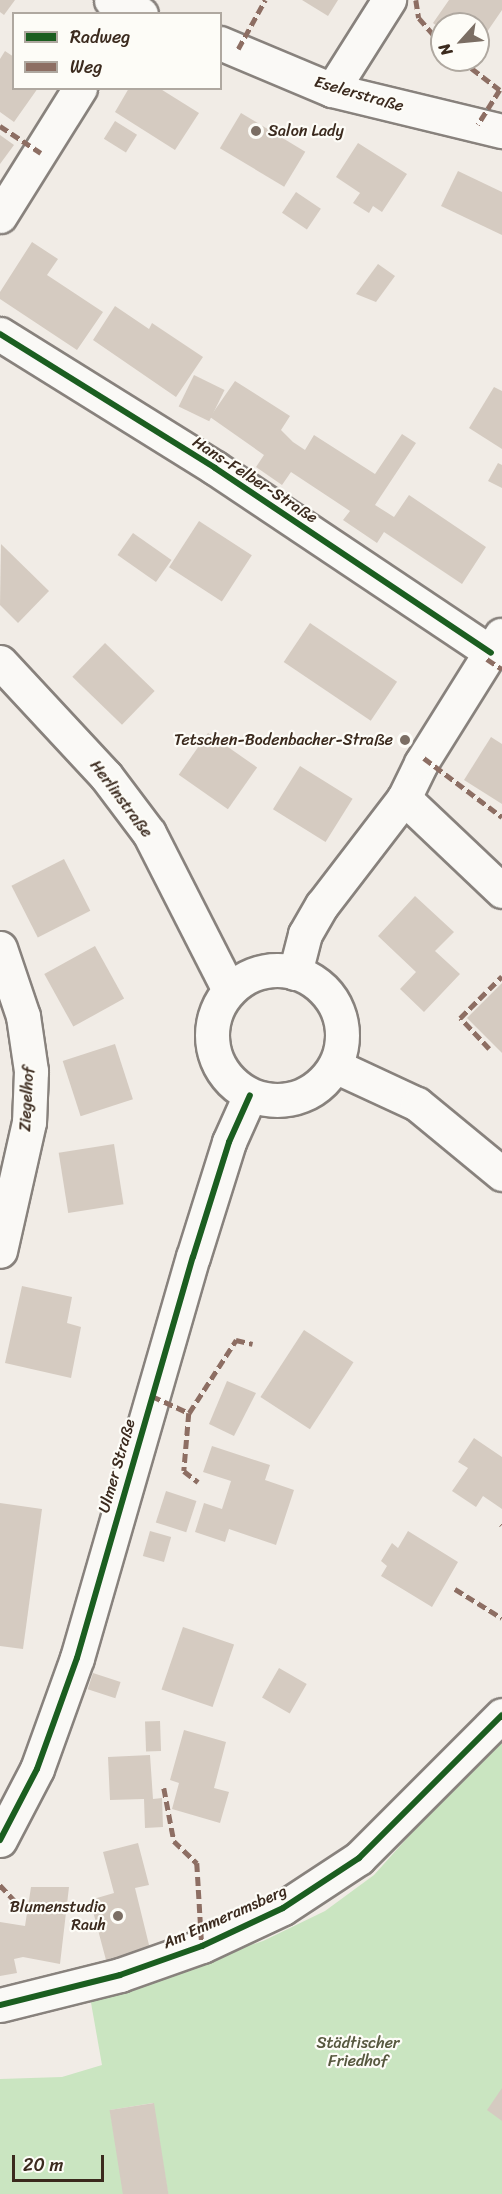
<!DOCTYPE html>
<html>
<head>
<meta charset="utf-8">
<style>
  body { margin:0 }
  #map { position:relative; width:502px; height:2194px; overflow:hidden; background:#f1ece6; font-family:Sriracha,sans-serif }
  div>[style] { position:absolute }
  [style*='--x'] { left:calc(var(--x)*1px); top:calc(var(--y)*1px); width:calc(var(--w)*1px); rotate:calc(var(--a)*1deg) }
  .green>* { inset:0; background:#cae5c1 }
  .building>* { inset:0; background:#d5cbc1; transform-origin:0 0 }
  .roads { filter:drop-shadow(2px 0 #88827d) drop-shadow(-2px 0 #88827d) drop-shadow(0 2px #88827d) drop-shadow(0 -2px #88827d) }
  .minor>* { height:33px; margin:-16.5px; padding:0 16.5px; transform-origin:16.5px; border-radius:16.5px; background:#faf9f6 }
  .major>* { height:33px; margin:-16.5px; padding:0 16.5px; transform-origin:16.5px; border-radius:16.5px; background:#faf9f6 }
  .major>.ring { margin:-16.5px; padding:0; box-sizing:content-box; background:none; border:33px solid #faf9f6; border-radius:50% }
  .quiet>* { height:4.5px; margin-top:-2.25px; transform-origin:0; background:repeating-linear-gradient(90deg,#8d6e63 0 9px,transparent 0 13.5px) }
  .cycleway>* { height:6px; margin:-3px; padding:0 3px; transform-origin:3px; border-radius:3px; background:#1b5e20 }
  .dots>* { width:16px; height:16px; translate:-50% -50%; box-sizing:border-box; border:3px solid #fdfcf7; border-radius:50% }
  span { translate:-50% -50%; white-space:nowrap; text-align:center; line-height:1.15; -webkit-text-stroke:4.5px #fdfcf7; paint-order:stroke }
  .street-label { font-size:16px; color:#3b2a1e }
  .poi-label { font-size:16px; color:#3b2a1e }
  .left { translate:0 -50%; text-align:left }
  .right { translate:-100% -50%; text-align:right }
  .park-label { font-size:16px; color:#57583f }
  .legend { position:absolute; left:12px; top:12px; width:210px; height:78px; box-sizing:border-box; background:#fdfcf7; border:2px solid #afa8a0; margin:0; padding:8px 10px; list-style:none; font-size:18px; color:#3b2a1e }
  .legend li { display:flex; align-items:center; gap:12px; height:30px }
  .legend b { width:30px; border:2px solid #afa8a0 }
  .north { position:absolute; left:430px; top:12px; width:60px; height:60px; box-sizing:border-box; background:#fdfcf7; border:2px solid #afa8a0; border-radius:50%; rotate:243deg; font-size:16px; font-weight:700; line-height:24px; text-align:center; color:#3b2a1e }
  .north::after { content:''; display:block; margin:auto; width:21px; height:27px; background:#7b6e64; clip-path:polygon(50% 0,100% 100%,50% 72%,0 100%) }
  .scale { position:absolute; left:12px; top:2155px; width:92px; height:27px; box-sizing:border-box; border:3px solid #3b2a1e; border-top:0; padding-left:8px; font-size:18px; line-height:21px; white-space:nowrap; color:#3b2a1e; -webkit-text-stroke:4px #fdfcf7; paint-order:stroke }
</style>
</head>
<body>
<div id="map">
  <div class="green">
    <div style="clip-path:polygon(502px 1732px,502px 2194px,168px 2194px,153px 2103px,110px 2110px,124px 2194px,0 2194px,0 2079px,62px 2077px,102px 2065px,90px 1997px,263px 1941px,325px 1911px,374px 1875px)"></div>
  </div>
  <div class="building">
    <div style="clip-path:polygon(0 0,15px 0,4px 15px,0 12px)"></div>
    <div style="clip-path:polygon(302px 0,338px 0,328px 16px)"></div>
    <div style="clip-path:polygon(449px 0,502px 0,502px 10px,478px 45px,478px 24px,442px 24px,442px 30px,433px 23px)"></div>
    <div style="clip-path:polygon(5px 51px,14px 57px,14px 88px,38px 88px,14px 122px,0 112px,0 59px)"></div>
    <div style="clip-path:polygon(129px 88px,159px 88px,199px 113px,175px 150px,115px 112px)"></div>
    <div style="left:241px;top:113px;width:75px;height:41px;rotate:31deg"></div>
    <div style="left:115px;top:121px;width:26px;height:21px;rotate:32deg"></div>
    <div style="clip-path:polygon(0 135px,14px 145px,0 164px)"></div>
    <div style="clip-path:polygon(358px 143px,407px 174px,382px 212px,373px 206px,369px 213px,353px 203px,360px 193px,336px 177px)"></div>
    <div style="clip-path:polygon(458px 171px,502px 192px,502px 235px,441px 206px)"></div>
    <div style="left:296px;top:192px;width:30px;height:25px;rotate:34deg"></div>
    <div style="clip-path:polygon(32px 242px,58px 259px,47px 275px,103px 312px,77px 350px,0 299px,0 292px)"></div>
    <div style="clip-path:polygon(378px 264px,395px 276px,376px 302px,356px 294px)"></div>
    <div style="clip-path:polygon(115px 306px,149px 329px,152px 323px,203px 357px,176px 397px,93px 340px)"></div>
    <div style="left:194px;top:375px;width:34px;height:35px;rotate:26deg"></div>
    <div style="clip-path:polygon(235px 381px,290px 416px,281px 430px,293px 442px,305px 450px,314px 435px,375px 474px,402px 434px,416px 443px,375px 505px,394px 517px,409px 495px,486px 547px,462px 584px,384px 532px,377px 543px,343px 520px,350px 511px,291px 472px,282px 485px,256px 467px,264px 455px,210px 417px)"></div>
    <div style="clip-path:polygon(494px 387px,502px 391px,502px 449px,469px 428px)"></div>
    <div style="clip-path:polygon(498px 463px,502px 465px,502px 488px,488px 481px)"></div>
    <div style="left:199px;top:521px;width:63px;height:55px;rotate:33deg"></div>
    <div style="left:133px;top:533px;width:47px;height:27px;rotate:35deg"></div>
    <div style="clip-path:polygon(1px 544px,49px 591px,18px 623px,0 605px)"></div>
    <div style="left:310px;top:623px;width:105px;height:47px;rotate:34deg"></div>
    <div style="left:105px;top:643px;width:69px;height:47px;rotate:44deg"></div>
    <div style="left:208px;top:733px;width:60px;height:51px;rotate:35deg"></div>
    <div style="clip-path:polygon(491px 737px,502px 744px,502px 804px,464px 780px)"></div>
    <div style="left:300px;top:766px;width:62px;height:51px;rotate:32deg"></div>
    <div style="left:64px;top:859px;width:58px;height:59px;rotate:63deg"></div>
    <div style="clip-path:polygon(415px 896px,454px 932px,435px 951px,460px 974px,424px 1012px,400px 989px,416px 972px,378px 936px)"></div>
    <div style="left:95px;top:946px;width:60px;height:58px;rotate:61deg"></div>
    <div style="clip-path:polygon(502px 983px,502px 1053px,467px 1018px)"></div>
    <div style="left:115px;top:1044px;width:58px;height:55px;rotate:72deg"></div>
    <div style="left:114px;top:1144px;width:61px;height:56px;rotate:81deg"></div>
    <div style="clip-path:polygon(22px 1286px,72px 1297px,67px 1323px,81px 1327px,71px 1378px,5px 1363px)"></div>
    <div style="left:304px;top:1330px;width:59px;height:80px;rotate:33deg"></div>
    <div style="clip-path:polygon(227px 1381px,256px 1393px,234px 1436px,209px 1424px)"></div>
    <div style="clip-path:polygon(474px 1438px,502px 1457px,502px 1509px,483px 1496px,476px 1507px,452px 1491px,468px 1468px,458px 1462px)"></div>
    <div style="clip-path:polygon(212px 1446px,270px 1465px,265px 1480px,294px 1490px,276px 1545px,229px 1529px,225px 1542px,195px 1532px,204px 1503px,222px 1509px,231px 1481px,203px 1472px)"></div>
    <div style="left:166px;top:1491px;width:32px;height:33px;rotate:18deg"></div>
    <div style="clip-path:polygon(0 1503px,42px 1509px,23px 1649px,0 1646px)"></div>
    <div style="left:150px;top:1531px;width:22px;height:26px;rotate:16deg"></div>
    <div style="clip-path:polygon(408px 1531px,458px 1562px,432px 1607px,381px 1576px,387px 1566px,381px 1561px,392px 1543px,398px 1548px)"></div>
    <div style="left:183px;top:1627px;width:54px;height:66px;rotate:19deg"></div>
    <div style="left:279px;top:1668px;width:32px;height:34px;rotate:30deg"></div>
    <div style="left:93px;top:1673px;width:29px;height:17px;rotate:18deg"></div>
    <div style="left:160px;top:1721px;width:30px;height:15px;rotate:88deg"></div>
    <div style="clip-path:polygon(184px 1730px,226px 1742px,214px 1788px,229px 1792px,220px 1823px,172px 1809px,179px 1783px,170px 1780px)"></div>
    <div style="clip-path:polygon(150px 1755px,153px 1799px,162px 1798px,163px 1827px,145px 1828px,144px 1799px,110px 1800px,108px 1757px)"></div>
    <div style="clip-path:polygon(138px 1843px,149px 1885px,135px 1888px,150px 1949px,106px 1960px,90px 1900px,114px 1893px,103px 1852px)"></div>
    <div style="clip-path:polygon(31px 1887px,69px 1887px,60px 1964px,23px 1957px,14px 1959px,17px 1973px,0 1976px,0 1922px,25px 1926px)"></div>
    <div style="clip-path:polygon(502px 2088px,502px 2121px,487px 2110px)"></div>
    <div style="left:154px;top:2103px;width:92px;height:45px;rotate:81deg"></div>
  </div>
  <div class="roads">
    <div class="minor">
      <div style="--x:111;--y:0;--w:33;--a:25"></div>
      <div style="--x:220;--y:43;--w:121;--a:22.8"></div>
      <div style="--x:332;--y:90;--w:175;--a:13.6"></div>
      <div style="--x:332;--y:90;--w:107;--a:-57.7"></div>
      <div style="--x:0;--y:216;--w:151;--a:-58"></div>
      <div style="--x:0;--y:334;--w:253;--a:31.9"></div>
      <div style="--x:215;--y:468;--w:332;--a:33.8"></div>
      <div style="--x:404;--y:798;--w:135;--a:43.5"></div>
      <div style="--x:0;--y:948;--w:72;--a:71.3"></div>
      <div style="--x:23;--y:1016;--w:56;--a:81.7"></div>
      <div style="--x:31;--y:1071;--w:51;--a:92.2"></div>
      <div style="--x:29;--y:1122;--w:132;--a:102.7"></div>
      <div style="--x:295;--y:973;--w:40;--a:-75.6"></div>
      <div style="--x:305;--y:934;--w:34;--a:-60"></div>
      <div style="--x:322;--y:905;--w:135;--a:-52.5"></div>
      <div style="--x:404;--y:798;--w:39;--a:-64"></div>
      <div style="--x:421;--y:763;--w:151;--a:-58"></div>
      <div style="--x:0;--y:1840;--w:80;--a:-62.5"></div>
      <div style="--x:37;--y:1769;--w:118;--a:-70.2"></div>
      <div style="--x:77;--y:1658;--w:417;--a:-73.9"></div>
      <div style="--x:193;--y:1257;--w:121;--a:-72.6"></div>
      <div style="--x:229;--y:1142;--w:51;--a:-65.9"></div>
      <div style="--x:0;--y:2005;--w:124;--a:-14"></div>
      <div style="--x:120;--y:1975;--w:87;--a:-19.5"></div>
      <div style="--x:202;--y:1946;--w:89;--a:-25.1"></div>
      <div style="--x:283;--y:1908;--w:91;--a:-33.3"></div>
      <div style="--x:359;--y:1858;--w:202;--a:-45"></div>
    </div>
    <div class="major">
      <div style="--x:0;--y:662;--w:156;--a:47.1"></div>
      <div style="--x:106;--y:776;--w:71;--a:53"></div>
      <div style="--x:149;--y:833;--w:176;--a:63"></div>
      <div class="ring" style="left:212px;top:970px;width:97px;height:97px"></div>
      <div style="--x:335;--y:1066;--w:90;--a:24.9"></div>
      <div style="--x:417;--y:1104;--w:110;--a:39.5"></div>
    </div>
  </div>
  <div class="quiet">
    <div style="--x:416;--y:0;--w:18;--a:81"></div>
    <div style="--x:419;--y:18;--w:35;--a:49"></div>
    <div style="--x:238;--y:49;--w:56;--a:-61.1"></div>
    <div style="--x:461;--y:60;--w:49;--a:37.6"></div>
    <div style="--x:500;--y:90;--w:41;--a:122.2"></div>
    <div style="--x:0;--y:126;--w:49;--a:33.4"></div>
    <div style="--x:487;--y:659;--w:18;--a:34"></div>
    <div style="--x:424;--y:758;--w:98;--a:37.1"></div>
    <div style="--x:489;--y:1049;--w:42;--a:-133.1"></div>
    <div style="--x:460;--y:1018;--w:59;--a:-45"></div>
    <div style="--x:152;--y:1396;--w:41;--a:24.7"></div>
    <div style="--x:189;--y:1413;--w:58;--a:94.9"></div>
    <div style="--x:184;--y:1471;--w:18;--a:38"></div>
    <div style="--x:189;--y:1413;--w:87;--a:-57.2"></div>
    <div style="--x:236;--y:1340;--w:17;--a:13"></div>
    <div style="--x:501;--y:1524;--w:1;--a:45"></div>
    <div style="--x:455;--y:1589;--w:55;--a:31.7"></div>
    <div style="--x:164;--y:1788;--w:54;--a:79.3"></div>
    <div style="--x:174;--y:1841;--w:32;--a:44"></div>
    <div style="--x:197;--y:1863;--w:83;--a:86.6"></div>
    <div style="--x:0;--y:1885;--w:21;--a:47"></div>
  </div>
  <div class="cycleway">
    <div style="--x:0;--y:334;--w:253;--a:31.9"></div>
    <div style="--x:215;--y:468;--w:332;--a:33.8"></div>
    <div style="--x:0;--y:1840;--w:80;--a:-62.5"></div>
    <div style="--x:37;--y:1769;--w:118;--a:-70.2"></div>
    <div style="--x:77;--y:1658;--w:417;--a:-73.9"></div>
    <div style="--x:193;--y:1257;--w:121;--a:-72.6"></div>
    <div style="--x:229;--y:1142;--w:51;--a:-65.9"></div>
    <div style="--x:0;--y:2005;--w:124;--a:-14"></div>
    <div style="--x:120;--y:1975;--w:87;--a:-19.5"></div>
    <div style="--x:202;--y:1946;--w:89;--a:-25.1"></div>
    <div style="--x:283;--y:1908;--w:91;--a:-33.3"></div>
    <div style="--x:359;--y:1858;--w:202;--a:-45"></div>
  </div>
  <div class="dots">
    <div style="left:256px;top:131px;background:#7b6e64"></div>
    <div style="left:405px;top:740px;background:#7b6e64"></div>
    <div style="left:118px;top:1916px;background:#7b6e64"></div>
  </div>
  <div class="street-label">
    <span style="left:359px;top:94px;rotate:16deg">Eselerstraße</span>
    <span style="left:255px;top:480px;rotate:33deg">Hans-Felber-Straße</span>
    <span style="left:121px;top:799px;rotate:53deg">Herlinstraße</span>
    <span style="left:27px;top:1099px;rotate:-87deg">Ziegelhof</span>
    <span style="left:117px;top:1466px;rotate:-74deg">Ulmer Straße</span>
    <span style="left:225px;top:1917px;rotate:-24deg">Am Emmeramsberg</span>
  </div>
  <div class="poi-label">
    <span class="left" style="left:268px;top:131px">Salon Lady</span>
    <span class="right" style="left:393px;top:740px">Tetschen-Bodenbacher-Straße</span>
    <span class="right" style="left:106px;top:1916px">Blumenstudio<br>Rauh</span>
  </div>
  <div class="park-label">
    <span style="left:358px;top:2052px">Städtischer<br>Friedhof</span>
  </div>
  <ul class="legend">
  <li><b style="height:8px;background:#1b5e20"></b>Radweg</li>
  <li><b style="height:8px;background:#8d6e63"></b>Weg</li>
  </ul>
  <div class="north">N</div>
  <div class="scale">20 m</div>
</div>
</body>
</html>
